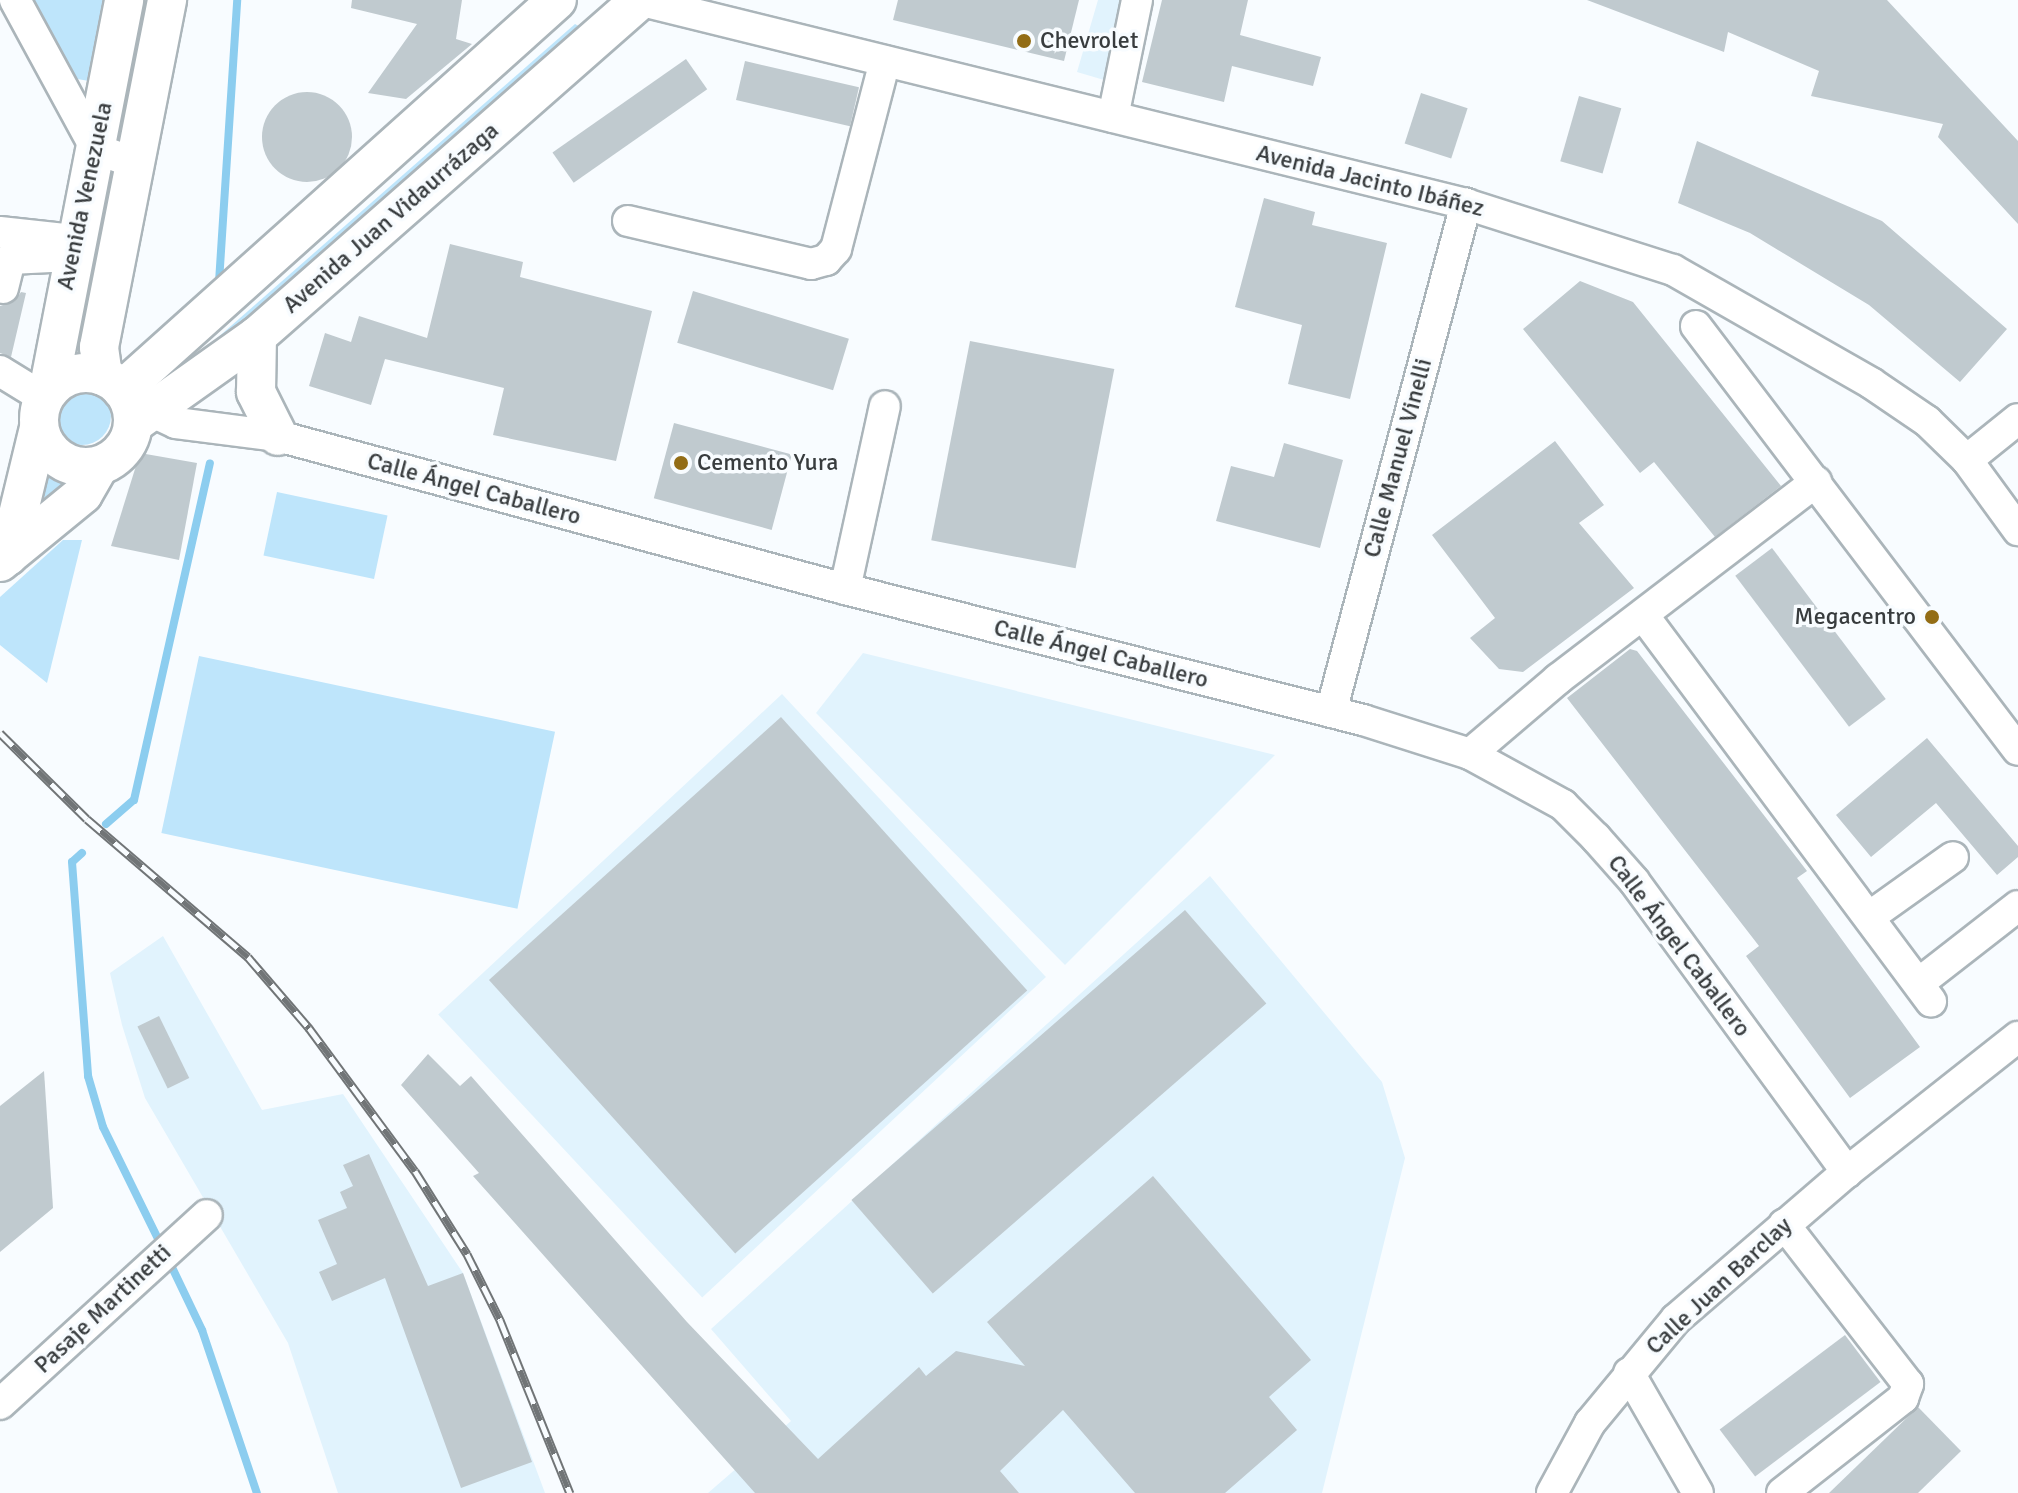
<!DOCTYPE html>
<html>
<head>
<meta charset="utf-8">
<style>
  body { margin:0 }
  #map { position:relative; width:2018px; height:1493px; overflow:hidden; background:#f8fcff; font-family:Signika,sans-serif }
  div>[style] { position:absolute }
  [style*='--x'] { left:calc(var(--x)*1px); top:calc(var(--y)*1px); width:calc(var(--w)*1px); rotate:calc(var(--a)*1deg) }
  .built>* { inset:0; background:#e1f3fd; transform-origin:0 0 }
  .green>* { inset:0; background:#bee5fb; transform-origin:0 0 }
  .round { border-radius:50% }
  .stream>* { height:8px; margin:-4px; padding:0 4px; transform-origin:4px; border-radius:4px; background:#8ccdef }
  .building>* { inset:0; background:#c0cacf; transform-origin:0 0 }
  .roads { filter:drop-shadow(2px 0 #abb5ba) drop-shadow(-2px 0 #abb5ba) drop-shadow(0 2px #abb5ba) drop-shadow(0 -2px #abb5ba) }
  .minor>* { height:30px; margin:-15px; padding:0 15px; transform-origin:15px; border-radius:15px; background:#fff }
  .major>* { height:38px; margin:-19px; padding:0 19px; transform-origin:19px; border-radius:19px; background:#fff }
  .major>.ring { margin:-19px; padding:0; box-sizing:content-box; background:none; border:38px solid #fff; border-radius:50% }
  .rail>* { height:9px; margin-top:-4.5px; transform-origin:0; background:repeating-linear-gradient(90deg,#f8fcff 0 18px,#717577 0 36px); box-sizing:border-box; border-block:2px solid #717577 }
  .dots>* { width:22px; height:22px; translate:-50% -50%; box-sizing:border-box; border:4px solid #f8fcff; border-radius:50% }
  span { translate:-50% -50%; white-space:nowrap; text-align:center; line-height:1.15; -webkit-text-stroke:7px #f8fcff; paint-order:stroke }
  .poi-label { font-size:24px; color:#383c3e }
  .left { translate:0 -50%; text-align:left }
  .right { translate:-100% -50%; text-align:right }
  .street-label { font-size:24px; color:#383c3e }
</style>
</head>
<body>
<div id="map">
  <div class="built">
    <div style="clip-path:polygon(1098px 0,1146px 0,1121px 85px,1077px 72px)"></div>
    <div style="clip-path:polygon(863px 653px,1275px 755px,1065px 965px,816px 713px)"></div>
    <div style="left:782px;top:694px;width:387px;height:470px;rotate:47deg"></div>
    <div style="clip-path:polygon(1210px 876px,1382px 1082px,1405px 1158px,1322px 1493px,708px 1493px,791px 1421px,711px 1329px)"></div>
    <div style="clip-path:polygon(163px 936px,262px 1110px,343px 1094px,463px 1273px,545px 1493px,338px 1493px,288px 1343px,145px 1098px,122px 1025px,110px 973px)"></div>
  </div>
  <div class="green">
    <div style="clip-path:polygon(28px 0,105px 0,89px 81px,66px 77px)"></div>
    <div style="clip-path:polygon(575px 24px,589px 32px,263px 316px,175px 375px)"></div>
    <div class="round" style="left:53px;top:387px;width:58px;height:58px"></div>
    <div style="clip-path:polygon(43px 470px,82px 477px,27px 521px)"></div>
    <div style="left:277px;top:492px;width:113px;height:65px;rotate:12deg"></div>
    <div style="clip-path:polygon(63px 540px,82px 540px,47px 683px,0 645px,0 597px)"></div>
    <div style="left:199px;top:656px;width:364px;height:181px;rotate:12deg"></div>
  </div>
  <div class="stream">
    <div style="--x:219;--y:282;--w:283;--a:-86.3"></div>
    <div style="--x:106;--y:824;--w:37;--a:-41"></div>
    <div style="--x:134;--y:800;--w:345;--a:-77.3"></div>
    <div style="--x:82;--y:853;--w:13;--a:138"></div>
    <div style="--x:72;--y:862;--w:215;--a:85.7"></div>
    <div style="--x:88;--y:1076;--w:53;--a:73.6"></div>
    <div style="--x:103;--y:1127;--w:134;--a:63.8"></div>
    <div style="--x:168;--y:1259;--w:79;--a:64.4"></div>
    <div style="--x:202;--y:1330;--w:172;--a:71.4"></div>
  </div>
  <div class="building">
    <div style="clip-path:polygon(352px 0,462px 0,456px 39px,472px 44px,406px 99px,368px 93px,417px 24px,351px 8px)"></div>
    <div style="clip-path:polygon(898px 0,1079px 0,1064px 61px,893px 20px)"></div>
    <div style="clip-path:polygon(1162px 0,1248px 0,1240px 35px,1321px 57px,1313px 86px,1232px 66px,1224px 102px,1142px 82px)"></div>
    <div style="clip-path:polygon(1587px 0,1887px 0,2018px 141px,2018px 224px,1938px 137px,1943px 124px,1811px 96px,1819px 71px,1728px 32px,1724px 52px)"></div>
    <div style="left:686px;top:59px;width:37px;height:163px;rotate:55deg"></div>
    <div style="left:745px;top:61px;width:117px;height:40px;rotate:13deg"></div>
    <div class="round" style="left:262px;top:92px;width:90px;height:90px"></div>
    <div style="left:1421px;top:93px;width:49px;height:53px;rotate:18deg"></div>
    <div style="left:1579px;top:96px;width:44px;height:68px;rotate:16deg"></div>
    <div style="clip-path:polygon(1697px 141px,1882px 221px,2007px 329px,1960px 382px,1869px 305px,1750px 233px,1678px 203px)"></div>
    <div style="clip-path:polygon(1264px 198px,1315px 212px,1312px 225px,1387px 243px,1350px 399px,1288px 384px,1302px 325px,1235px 307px)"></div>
    <div style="clip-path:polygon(450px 244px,523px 262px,520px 277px,652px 311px,616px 461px,493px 435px,504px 388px,385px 359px,371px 405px,309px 386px,325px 333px,351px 342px,359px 316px,427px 338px)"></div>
    <div style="clip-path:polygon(1580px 281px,1633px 302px,1781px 486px,1715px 537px,1654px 462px,1640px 473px,1523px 329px)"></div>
    <div style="left:693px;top:291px;width:163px;height:54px;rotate:17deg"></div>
    <div style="clip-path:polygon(21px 292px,26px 293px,11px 357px,0 353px,0 306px,15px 301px)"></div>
    <div style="left:970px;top:341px;width:147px;height:203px;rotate:11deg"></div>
    <div style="left:674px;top:423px;width:122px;height:78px;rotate:15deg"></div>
    <div style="clip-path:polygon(1555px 441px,1604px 505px,1579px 523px,1634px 588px,1523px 672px,1499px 669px,1470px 638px,1495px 618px,1432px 535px)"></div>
    <div style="clip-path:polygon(1284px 443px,1343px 460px,1320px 548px,1216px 521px,1231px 466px,1274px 477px)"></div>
    <div style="clip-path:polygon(140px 453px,197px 463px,179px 560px,111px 546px)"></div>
    <div style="left:1772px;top:548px;width:189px;height:46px;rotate:53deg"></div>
    <div style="clip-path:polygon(1630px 649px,1637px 651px,1807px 871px,1797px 878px,1920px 1047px,1850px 1098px,1746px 956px,1759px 946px,1567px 698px)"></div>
    <div style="left:781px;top:717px;width:368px;height:393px;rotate:48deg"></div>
    <div style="clip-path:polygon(1927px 738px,2018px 846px,2018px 857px,1997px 875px,1936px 803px,1871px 857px,1836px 815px)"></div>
    <div style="left:1185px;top:910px;width:124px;height:442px;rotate:49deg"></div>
    <div style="left:159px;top:1016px;width:69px;height:24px;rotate:64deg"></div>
    <div style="clip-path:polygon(428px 1054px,460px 1086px,471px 1076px,687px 1322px,818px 1459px,919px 1367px,926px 1376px,956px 1351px,1025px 1366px,987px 1322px,1153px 1176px,1311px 1360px,1269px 1397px,1297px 1430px,1225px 1493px,1135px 1493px,1063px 1410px,1000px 1471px,1019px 1493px,755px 1493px,473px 1176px,479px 1173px,401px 1085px)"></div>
    <div style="clip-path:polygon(44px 1071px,53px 1208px,0 1252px,0 1106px)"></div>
    <div style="clip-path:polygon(369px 1154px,428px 1286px,463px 1273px,532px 1462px,461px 1488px,385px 1278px,332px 1301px,319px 1272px,337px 1264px,318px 1220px,347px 1208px,340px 1192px,353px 1186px,343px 1165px)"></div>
    <div style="left:1845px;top:1335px;width:59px;height:157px;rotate:53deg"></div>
    <div style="clip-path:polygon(1918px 1407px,1961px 1451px,1918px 1493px,1829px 1493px)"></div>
  </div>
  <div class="roads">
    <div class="minor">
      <div style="--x:15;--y:0;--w:170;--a:61.5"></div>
      <div style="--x:96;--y:149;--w:41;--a:19.7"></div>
      <div style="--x:638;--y:0;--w:853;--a:13.84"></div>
      <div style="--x:1466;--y:204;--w:217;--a:17.7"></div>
      <div style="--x:1673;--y:270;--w:228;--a:29.7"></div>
      <div style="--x:1871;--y:383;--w:68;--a:34.2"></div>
      <div style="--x:1927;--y:421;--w:56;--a:44.3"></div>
      <div style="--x:1967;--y:460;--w:87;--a:53.9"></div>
      <div style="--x:1113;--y:117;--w:119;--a:-78.4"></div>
      <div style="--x:628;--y:221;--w:188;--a:13.2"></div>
      <div style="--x:811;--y:264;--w:16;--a:-15"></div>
      <div style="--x:826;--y:260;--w:15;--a:-48"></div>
      <div style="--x:836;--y:249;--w:194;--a:-75.4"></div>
      <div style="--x:0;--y:232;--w:74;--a:6.2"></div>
      <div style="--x:3;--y:288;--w:30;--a:-76"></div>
      <div style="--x:10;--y:259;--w:61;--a:-2.8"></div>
      <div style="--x:1696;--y:326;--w:532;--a:52.79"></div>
      <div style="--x:0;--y:371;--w:52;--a:31.5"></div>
      <div style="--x:133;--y:403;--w:47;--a:24.9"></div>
      <div style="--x:176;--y:423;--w:103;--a:7.3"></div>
      <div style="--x:278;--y:436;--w:587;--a:15.1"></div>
      <div style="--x:845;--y:589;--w:534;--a:14.19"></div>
      <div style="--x:1363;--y:720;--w:112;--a:17.6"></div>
      <div style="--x:1470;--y:754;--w:106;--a:28.7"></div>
      <div style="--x:1563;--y:805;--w:47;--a:45"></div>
      <div style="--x:1596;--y:838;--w:57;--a:48.5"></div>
      <div style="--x:1634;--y:881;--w:361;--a:53.8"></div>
      <div style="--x:1967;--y:460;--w:65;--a:-38.8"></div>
      <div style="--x:845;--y:589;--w:187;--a:-77.7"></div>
      <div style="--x:1643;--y:615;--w:482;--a:53.3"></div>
      <div style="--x:1331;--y:712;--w:526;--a:-75.12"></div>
      <div style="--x:1470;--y:754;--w:116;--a:-40.4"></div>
      <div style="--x:1558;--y:679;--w:325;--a:-37.4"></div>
      <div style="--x:1869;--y:917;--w:103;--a:-35.5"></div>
      <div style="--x:1919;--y:983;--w:125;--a:-37.9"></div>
      <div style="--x:1629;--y:1373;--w:138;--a:60.1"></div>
      <div style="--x:0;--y:1404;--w:280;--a:-42.4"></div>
      <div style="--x:1552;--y:1493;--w:80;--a:-61.5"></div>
      <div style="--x:1590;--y:1423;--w:135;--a:-50.4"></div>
      <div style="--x:1676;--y:1319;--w:225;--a:-40.7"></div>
      <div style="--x:1847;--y:1172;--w:218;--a:-38.3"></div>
      <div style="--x:1782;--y:1493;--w:154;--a:-38.1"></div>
      <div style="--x:1903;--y:1398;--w:15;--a:-70"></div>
      <div style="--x:1908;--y:1384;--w:202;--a:-127.8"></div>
    </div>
    <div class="major">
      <div style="--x:257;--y:336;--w:56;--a:91"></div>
      <div style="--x:256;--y:392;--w:49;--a:63.4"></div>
      <div class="ring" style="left:39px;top:373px;width:56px;height:56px"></div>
      <div style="--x:103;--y:376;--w:29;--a:-98"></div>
      <div style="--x:99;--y:347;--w:354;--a:-78.9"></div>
      <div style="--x:122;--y:390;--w:584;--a:-41.88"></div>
      <div style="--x:48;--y:392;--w:399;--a:-79"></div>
      <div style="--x:133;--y:424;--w:152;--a:-35.4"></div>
      <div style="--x:257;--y:336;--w:509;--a:-41.26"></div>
      <div style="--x:8;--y:556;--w:132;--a:-76.4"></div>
      <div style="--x:0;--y:562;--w:107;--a:-39.3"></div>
      <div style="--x:83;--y:494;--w:32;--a:-60"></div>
    </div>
  </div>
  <div class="rail">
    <div style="--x:0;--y:733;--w:122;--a:44.7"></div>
    <div style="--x:87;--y:819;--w:212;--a:40.6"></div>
    <div style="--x:248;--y:957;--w:94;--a:49.3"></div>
    <div style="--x:309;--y:1028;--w:178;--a:53.5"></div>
    <div style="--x:415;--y:1171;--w:98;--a:57.9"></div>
    <div style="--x:467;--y:1254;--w:74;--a:63.4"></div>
    <div style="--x:500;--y:1320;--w:187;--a:68"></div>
  </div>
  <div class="dots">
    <div style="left:1024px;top:41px;background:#936d16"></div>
    <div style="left:681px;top:463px;background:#936d16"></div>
    <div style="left:1932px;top:617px;background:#936d16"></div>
  </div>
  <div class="poi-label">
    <span class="left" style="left:1040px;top:41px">Chevrolet</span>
    <span class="left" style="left:697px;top:463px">Cemento Yura</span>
    <span class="right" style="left:1916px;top:617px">Megacentro</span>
  </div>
  <div class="street-label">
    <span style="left:1370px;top:181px;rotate:14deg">Avenida Jacinto Ibáñez</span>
    <span style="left:85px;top:196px;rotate:-78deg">Avenida Venezuela</span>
    <span style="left:391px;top:218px;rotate:-41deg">Avenida Juan Vidaurrázaga</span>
    <span style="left:1398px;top:458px;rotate:-75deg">Calle Manuel Vinelli</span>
    <span style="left:474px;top:489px;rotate:15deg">Calle Ángel Caballero</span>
    <span style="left:1101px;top:654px;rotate:14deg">Calle Ángel Caballero</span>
    <span style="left:1679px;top:946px;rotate:53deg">Calle Ángel Caballero</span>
    <span style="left:1719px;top:1286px;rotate:-43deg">Calle Juan Barclay</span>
    <span style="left:103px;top:1309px;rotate:-43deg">Pasaje Martinetti</span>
  </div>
</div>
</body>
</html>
